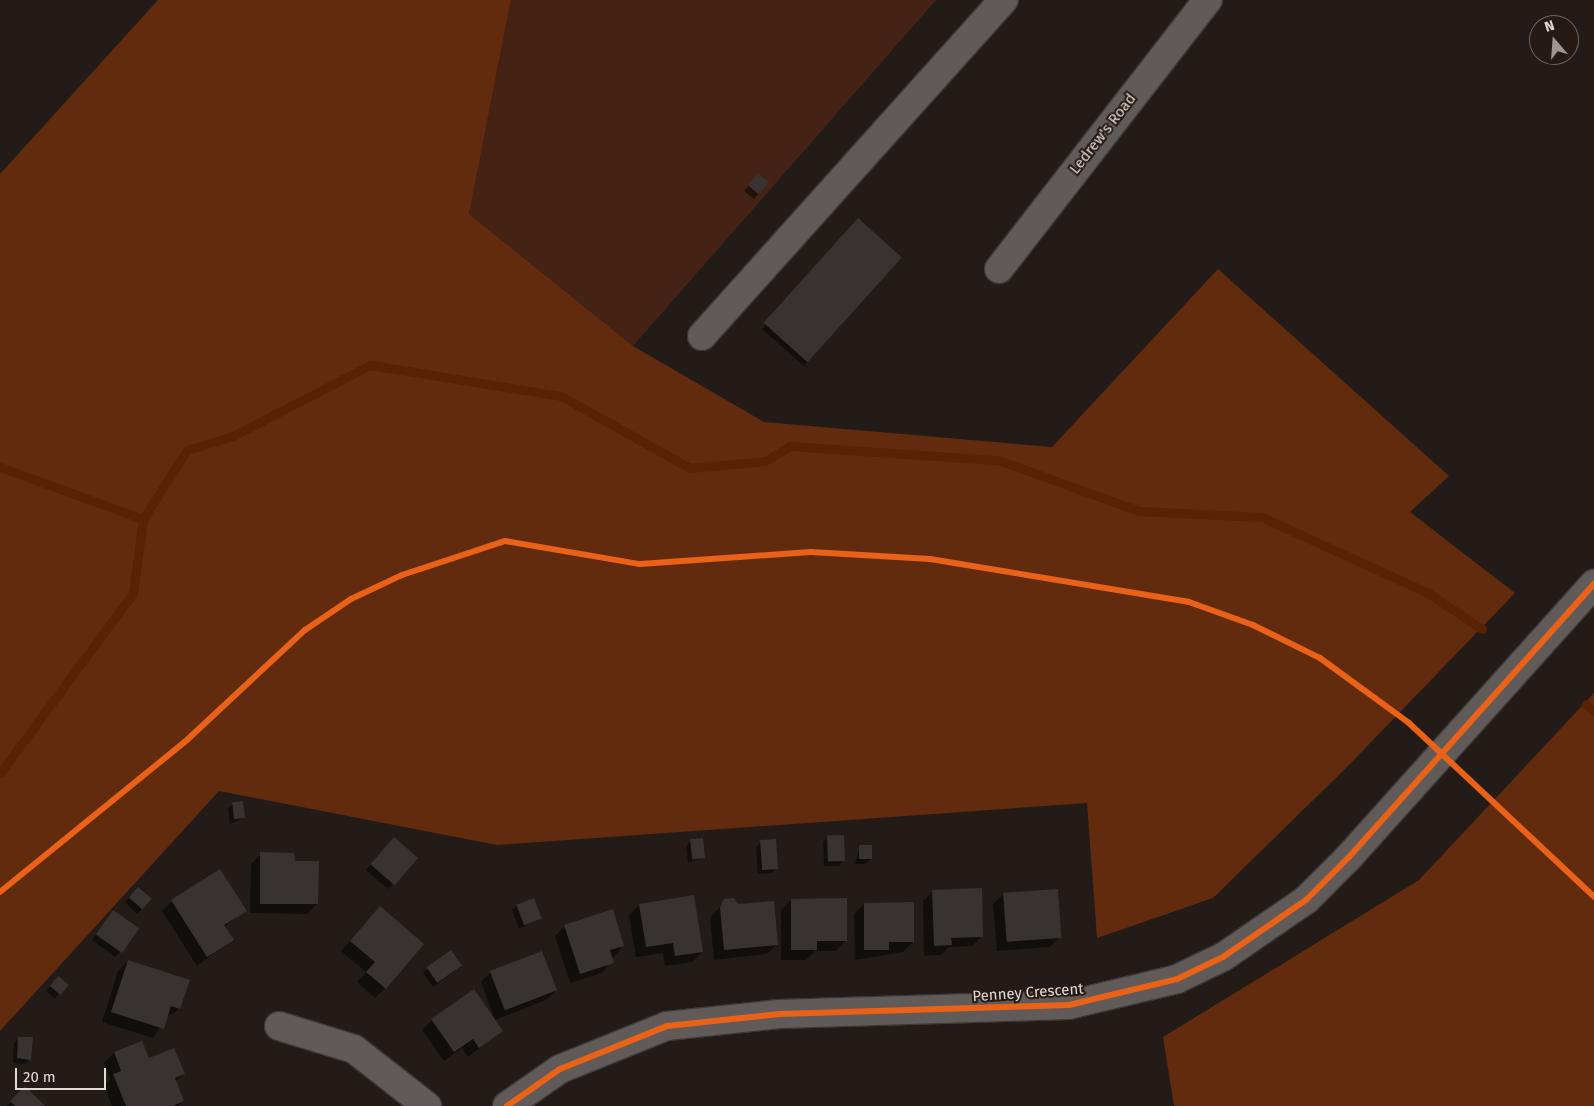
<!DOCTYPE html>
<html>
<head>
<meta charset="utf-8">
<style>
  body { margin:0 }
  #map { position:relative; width:1594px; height:1106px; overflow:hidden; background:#221b18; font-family:"Fira Sans",sans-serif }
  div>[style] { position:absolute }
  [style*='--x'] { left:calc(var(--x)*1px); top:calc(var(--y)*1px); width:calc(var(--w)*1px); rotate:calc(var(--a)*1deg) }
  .green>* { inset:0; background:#442314 }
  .forest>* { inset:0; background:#622b0e }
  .shadow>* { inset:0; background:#0007 }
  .stream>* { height:9px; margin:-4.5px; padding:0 4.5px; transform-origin:4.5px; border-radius:4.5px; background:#5a2102 }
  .building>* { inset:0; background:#383330; transform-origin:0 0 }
  .roads { filter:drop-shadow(1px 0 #3e3836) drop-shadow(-1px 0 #3e3836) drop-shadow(0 1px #3e3836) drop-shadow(0 -1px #3e3836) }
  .minor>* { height:28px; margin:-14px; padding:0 14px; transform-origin:14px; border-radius:14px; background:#605a58 }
  .cycleway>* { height:6px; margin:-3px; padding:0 3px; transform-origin:3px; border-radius:3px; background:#ea6118 }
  span { translate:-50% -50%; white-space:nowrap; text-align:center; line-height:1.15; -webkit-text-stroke:4px #261a14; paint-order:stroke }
  .street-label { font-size:15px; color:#e3d9d5 }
  .north { position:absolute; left:1529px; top:15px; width:50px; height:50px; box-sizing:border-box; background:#261a14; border:1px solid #726661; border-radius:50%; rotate:342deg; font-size:14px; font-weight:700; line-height:20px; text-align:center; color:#e3d9d5 }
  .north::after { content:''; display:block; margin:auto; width:18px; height:22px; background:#9f9693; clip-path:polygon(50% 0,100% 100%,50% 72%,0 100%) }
  .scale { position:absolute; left:15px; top:1068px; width:91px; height:22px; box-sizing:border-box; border:2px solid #e3d9d5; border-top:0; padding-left:6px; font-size:15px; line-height:18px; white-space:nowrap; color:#e3d9d5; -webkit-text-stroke:4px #261a14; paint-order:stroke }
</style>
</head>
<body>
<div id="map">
  <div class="green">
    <div style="clip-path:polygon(511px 0,936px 0,633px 346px,469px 214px)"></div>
  </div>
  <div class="forest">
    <div style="clip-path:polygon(158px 0,511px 0,469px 214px,633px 346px,764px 422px,1052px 447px,1218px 269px,1449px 476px,1410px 512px,1515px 593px,1347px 767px,1213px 898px,1097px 938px,1087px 803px,497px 845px,219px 791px,0 1031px,0 174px)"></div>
    <div style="clip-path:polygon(1594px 693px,1594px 1106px,1174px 1106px,1163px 1037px,1419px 880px)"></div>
  </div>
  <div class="shadow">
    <div style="clip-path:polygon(758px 174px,758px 194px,754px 199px,744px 191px)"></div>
    <div style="clip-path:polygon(853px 225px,808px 361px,804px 366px,762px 329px)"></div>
    <div style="clip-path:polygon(233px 804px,243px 818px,230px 824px,228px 808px)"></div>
    <div style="clip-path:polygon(828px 837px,843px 861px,839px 866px,824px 866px,823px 842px)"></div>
    <div style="clip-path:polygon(691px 841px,703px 857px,688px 863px,686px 846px)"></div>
    <div style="clip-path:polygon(761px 842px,776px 868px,772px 873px,758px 874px,756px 847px)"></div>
    <div style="clip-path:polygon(390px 843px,417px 858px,388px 889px,366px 870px)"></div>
    <div style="clip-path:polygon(860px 847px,871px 859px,866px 864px,855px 864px)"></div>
    <div style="clip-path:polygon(261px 854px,317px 904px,307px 914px,250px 913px,251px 864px)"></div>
    <div style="clip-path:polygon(138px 889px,142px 909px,137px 914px,125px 902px)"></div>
    <div style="clip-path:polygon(933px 891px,982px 936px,972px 946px,949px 947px,941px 955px,924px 956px,923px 901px)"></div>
    <div style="clip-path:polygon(1004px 894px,1060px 937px,1050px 947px,997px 951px,993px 904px)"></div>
    <div style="clip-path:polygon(791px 900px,846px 940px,836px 951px,815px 951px,806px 960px,781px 960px,781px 910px)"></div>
    <div style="clip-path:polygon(172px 901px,245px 911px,224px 927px,232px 940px,197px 966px,162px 911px)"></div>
    <div style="clip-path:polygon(725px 901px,737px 905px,777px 944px,767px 954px,714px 960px,710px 918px)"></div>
    <div style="clip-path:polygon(864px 904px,913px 942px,903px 952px,855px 960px,854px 914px)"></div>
    <div style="clip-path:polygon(639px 905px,702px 952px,692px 962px,665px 966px,663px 953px,636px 957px,629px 915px)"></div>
    <div style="clip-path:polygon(516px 906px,540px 918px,519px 929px,512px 910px)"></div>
    <div style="clip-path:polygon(109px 917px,120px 952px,115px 957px,92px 940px)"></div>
    <div style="clip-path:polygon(370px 918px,385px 988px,375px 998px,357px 982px,366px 972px,341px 951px)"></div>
    <div style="clip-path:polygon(565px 926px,623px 945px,602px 973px,570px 983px,555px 936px)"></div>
    <div style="clip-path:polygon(128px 961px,179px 1009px,166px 1018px,153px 1038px,102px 1022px,118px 971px)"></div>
    <div style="clip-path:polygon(427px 969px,456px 970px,433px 987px,423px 973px)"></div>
    <div style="clip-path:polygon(491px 972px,556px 990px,546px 1000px,495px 1020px,481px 982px)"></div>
    <div style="clip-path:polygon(54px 982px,59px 994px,55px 999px,46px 991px)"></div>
    <div style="clip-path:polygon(432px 1020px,501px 1031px,468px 1057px,462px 1048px,444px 1061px,422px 1030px)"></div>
    <div style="clip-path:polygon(19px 1039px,30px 1059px,25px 1064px,13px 1063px,14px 1043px)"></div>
    <div style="clip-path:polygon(142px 1042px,149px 1059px,183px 1074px,175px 1082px,183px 1101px,178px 1106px,112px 1106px,104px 1085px,110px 1079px,104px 1063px,114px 1053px)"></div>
    <div style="clip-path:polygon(25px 1088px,43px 1106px,7px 1106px)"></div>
  </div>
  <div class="stream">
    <div style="--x:0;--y:467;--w:152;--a:20"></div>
    <div style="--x:1586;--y:704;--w:11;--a:41"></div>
    <div style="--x:0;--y:773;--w:224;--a:-53.5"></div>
    <div style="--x:133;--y:593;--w:75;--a:-82.3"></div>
    <div style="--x:143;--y:519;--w:82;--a:-57.5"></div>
    <div style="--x:187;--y:450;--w:48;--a:-16.9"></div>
    <div style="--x:233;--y:436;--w:154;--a:-27.4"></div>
    <div style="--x:370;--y:365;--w:193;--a:9.2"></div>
    <div style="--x:561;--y:396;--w:148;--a:29.2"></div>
    <div style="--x:690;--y:468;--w:75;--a:-5.3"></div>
    <div style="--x:765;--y:461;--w:29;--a:-31"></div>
    <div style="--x:790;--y:446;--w:208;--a:3.9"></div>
    <div style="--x:998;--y:460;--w:150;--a:19.9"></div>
    <div style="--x:1139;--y:511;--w:123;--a:2.8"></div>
    <div style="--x:1262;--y:517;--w:183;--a:24.6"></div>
    <div style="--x:1428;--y:593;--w:65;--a:33.7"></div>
  </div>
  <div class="building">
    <div style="left:758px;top:173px;width:14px;height:16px;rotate:39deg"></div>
    <div style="left:858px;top:218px;width:59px;height:141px;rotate:42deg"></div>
    <div style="left:243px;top:801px;width:17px;height:11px;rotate:83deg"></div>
    <div style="left:844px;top:835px;width:26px;height:17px;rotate:88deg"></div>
    <div style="left:394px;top:837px;width:32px;height:36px;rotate:41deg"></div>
    <div style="left:703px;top:838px;width:20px;height:13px;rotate:84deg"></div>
    <div style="left:776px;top:839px;width:30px;height:16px;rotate:86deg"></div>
    <div style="left:872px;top:845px;width:14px;height:13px;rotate:90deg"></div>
    <div style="clip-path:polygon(260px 852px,294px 853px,295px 861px,319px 861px,318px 904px,260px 904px)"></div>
    <div style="clip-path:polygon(220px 869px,247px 911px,224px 925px,234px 940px,207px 957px,171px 900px)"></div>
    <div style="left:138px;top:887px;width:18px;height:14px;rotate:41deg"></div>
    <div style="clip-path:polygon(982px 888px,983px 937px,951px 938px,952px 945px,934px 946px,932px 890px)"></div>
    <div style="left:1058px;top:889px;width:49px;height:55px;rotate:86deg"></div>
    <div style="clip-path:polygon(694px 895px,703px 952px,675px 956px,673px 943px,646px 947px,639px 904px)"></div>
    <div style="left:534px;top:898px;width:22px;height:19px;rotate:69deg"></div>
    <div style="clip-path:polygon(734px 898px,738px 904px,774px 901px,778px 945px,724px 950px,720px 907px,724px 899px)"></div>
    <div style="clip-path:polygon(847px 898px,847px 941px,817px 941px,817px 950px,791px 950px,791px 899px)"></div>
    <div style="clip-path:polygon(914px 902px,914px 942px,889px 942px,889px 950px,864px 950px,864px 903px)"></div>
    <div style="clip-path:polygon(380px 906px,424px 944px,386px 989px,366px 972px,375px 962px,350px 941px)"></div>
    <div style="clip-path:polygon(613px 909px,624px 946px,610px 950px,614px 963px,580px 974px,564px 925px)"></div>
    <div style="left:113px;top:910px;width:32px;height:30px;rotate:35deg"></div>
    <div style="left:451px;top:950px;width:19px;height:30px;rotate:55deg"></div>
    <div style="left:542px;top:951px;width:42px;height:56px;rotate:69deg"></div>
    <div style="clip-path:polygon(128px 960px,190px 980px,180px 1009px,171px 1006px,164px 1029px,111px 1012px)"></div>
    <div style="left:58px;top:976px;width:14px;height:13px;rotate:39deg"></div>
    <div style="clip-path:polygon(474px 989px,503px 1031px,479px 1048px,473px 1039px,454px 1052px,431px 1019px)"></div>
    <div style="clip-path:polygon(18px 1037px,33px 1037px,31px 1060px,17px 1058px)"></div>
    <div style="clip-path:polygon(142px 1041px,149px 1058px,174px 1048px,185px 1074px,175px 1078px,184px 1101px,173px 1106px,126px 1106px,113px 1074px,121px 1071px,114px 1052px)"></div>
    <div style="clip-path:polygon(25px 1086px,45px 1106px,15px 1106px,10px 1101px)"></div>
  </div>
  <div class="roads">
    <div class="minor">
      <div style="--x:999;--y:269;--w:341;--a:-52.2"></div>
      <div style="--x:702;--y:336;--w:452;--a:-48.1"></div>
      <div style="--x:279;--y:1026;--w:78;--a:17"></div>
      <div style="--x:354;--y:1049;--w:93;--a:38"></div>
      <div style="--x:507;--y:1106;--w:65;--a:-34.9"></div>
      <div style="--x:560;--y:1069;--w:115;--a:-21.9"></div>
      <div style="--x:667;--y:1026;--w:113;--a:-6.1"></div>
      <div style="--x:779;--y:1014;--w:290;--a:-1.8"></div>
      <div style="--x:1069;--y:1005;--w:111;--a:-13.5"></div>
      <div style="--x:1177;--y:979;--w:51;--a:-25.6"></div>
      <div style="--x:1223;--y:957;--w:101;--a:-34.5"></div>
      <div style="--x:1306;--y:900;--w:61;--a:-45"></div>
      <div style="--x:1349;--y:857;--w:367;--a:-48.1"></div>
    </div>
  </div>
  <div class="cycleway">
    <div style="--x:0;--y:892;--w:242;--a:-39.1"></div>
    <div style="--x:188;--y:739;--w:160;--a:-43"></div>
    <div style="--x:305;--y:630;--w:55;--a:-34"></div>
    <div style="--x:351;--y:599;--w:56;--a:-25.2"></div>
    <div style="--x:402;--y:575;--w:108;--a:-18.3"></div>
    <div style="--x:505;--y:541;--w:137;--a:9.7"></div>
    <div style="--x:640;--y:564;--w:171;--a:-4"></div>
    <div style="--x:811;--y:552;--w:119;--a:3.4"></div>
    <div style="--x:930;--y:559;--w:263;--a:9.4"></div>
    <div style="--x:1189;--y:602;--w:68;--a:19.8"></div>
    <div style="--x:1253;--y:625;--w:75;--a:26.2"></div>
    <div style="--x:1320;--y:658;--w:110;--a:36.1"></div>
    <div style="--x:1409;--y:723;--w:254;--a:43.2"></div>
    <div style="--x:507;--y:1106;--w:65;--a:-34.9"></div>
    <div style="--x:560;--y:1069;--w:115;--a:-21.9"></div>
    <div style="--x:667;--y:1026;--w:113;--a:-6.1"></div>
    <div style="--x:779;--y:1014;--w:290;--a:-1.8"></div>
    <div style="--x:1069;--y:1005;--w:111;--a:-13.5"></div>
    <div style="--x:1177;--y:979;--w:51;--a:-25.6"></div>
    <div style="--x:1223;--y:957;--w:101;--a:-34.5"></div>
    <div style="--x:1306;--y:900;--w:61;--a:-45"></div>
    <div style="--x:1349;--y:857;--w:367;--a:-48.1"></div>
  </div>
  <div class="street-label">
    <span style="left:1103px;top:134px;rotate:-52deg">Ledrew's Road</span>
    <span style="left:1028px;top:993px;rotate:-4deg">Penney Crescent</span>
  </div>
  <div class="north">N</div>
  <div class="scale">20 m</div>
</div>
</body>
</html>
